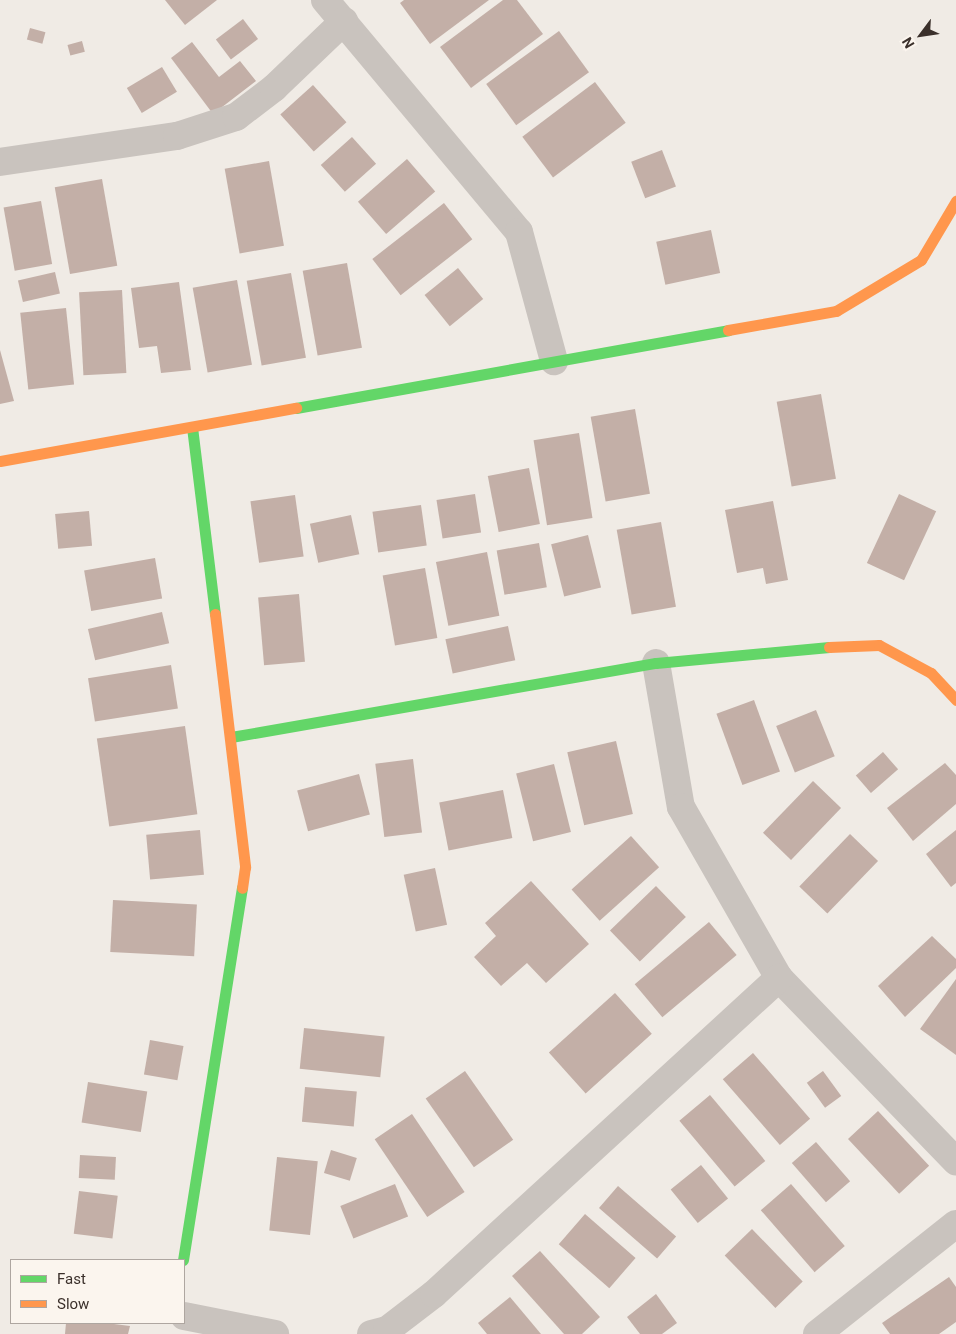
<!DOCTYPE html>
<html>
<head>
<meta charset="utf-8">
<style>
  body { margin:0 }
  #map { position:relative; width:956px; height:1334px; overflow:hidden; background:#f0ebe5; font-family:Roboto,sans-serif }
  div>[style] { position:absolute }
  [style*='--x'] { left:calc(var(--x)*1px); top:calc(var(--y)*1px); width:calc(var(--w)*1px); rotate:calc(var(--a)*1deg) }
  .building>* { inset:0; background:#c3afa7; transform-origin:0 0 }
  .street>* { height:28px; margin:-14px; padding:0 14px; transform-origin:14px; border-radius:14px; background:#c9c3be }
  .fast>* { height:11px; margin:-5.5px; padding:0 5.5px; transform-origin:5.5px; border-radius:5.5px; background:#63d668 }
  .slow>* { height:11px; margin:-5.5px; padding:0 5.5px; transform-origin:5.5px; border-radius:5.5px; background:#ff974d }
  span { translate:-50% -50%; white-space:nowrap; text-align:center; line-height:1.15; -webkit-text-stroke:4.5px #fbf5ee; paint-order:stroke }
  .legend { position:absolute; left:10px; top:1259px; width:175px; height:65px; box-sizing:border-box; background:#fbf5ee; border:1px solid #aea6a0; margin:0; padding:6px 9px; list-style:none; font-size:15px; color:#3b302b }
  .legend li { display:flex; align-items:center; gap:10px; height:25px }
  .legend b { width:25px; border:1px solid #aea6a0 }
  .north { position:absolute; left:896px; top:10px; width:50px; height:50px; -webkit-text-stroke:4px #fbf5ee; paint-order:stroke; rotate:239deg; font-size:14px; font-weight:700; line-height:20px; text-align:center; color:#3b302b }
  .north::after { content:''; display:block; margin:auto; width:18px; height:22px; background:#3b302b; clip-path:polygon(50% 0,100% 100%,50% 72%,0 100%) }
</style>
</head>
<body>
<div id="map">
  <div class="building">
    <div style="clip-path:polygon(165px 0,217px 0,185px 25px)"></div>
    <div style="clip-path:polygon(404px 0,489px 0,430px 44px,400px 3px)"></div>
    <div style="clip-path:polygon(503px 0,517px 0,543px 34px,471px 88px,440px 47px)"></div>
    <div style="left:243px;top:19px;width:25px;height:34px;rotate:53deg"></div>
    <div style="left:30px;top:28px;width:16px;height:12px;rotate:15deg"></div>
    <div style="left:559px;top:31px;width:51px;height:90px;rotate:54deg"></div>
    <div style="left:82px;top:41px;width:11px;height:15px;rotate:75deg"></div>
    <div style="clip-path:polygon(192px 42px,219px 77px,240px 61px,256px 81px,213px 114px,171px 58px)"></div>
    <div style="left:162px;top:67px;width:29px;height:41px;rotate:59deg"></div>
    <div style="left:595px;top:82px;width:51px;height:91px;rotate:53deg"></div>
    <div style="left:313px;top:85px;width:50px;height:44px;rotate:48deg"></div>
    <div style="left:352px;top:137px;width:36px;height:42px;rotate:48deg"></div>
    <div style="left:662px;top:150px;width:39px;height:33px;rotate:69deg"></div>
    <div style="left:407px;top:159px;width:43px;height:65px;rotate:49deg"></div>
    <div style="left:269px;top:161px;width:86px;height:45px;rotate:80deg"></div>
    <div style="left:102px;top:179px;width:88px;height:48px;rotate:80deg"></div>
    <div style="left:41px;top:201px;width:64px;height:38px;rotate:80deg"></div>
    <div style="left:444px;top:203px;width:46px;height:91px;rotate:52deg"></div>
    <div style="left:711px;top:230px;width:44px;height:56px;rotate:78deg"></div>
    <div style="left:347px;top:263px;width:86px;height:45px;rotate:80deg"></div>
    <div style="left:458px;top:268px;width:40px;height:43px;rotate:51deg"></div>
    <div style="left:55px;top:272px;width:22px;height:38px;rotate:77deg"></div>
    <div style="left:291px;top:273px;width:86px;height:45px;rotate:80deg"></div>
    <div style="left:237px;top:280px;width:86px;height:45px;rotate:80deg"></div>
    <div style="clip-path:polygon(179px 282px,191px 370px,161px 373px,157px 346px,139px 348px,131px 288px)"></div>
    <div style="left:122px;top:290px;width:83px;height:43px;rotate:87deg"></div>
    <div style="left:66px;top:308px;width:77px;height:46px;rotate:84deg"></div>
    <div style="clip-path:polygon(0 350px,14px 401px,0 404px)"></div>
    <div style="left:821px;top:394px;width:86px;height:45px;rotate:80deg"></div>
    <div style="left:635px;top:409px;width:86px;height:45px;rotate:80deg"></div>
    <div style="left:579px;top:433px;width:86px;height:46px;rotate:81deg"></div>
    <div style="left:529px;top:468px;width:57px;height:42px;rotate:79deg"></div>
    <div style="left:475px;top:494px;width:39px;height:39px;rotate:81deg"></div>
    <div style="left:899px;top:494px;width:41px;height:76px;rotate:25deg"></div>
    <div style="left:295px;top:495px;width:62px;height:45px;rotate:82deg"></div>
    <div style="clip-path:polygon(773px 501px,788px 580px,766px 584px,763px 568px,737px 573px,725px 510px)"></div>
    <div style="left:421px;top:505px;width:41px;height:49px;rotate:82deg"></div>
    <div style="left:89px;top:511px;width:35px;height:34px;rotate:85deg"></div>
    <div style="left:351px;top:515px;width:40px;height:42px;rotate:78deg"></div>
    <div style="left:661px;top:522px;width:86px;height:45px;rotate:80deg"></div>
    <div style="left:588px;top:535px;width:54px;height:38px;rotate:76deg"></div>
    <div style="left:539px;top:543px;width:45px;height:43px;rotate:80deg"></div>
    <div style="left:487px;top:552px;width:65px;height:52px;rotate:79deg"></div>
    <div style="left:155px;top:558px;width:41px;height:72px;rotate:80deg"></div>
    <div style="left:425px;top:568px;width:71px;height:43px;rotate:80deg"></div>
    <div style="left:299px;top:594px;width:68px;height:41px;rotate:85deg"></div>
    <div style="left:162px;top:612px;width:32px;height:76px;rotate:77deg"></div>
    <div style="left:508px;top:626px;width:35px;height:64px;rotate:78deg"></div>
    <div style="left:171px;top:665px;width:44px;height:84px;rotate:81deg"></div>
    <div style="left:754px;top:700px;width:76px;height:40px;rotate:70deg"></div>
    <div style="left:816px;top:710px;width:50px;height:43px;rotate:68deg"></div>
    <div style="left:185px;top:726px;width:89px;height:89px;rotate:82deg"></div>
    <div style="left:616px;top:741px;width:75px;height:50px;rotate:77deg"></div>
    <div style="left:883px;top:752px;width:23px;height:36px;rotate:49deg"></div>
    <div style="left:413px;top:759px;width:74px;height:38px;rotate:83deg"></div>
    <div style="clip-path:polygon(945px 763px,956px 775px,956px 804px,913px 841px,887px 808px)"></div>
    <div style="left:554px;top:764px;width:70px;height:39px;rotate:76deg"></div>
    <div style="left:359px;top:774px;width:42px;height:64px;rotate:75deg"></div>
    <div style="left:813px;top:781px;width:39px;height:72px;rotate:44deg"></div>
    <div style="left:503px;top:790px;width:49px;height:65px;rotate:79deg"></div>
    <div style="left:200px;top:830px;width:45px;height:54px;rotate:85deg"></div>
    <div style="clip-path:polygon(956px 830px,956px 883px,951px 887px,926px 854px)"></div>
    <div style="left:850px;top:834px;width:39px;height:73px;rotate:44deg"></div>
    <div style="left:631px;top:836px;width:42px;height:80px;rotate:48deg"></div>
    <div style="left:435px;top:868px;width:58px;height:32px;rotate:78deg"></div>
    <div style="clip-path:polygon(531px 881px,589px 944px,546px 983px,527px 963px,501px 986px,474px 957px,496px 936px,485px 923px)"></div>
    <div style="left:656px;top:886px;width:43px;height:64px;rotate:46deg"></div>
    <div style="left:113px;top:900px;width:84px;height:52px;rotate:3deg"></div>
    <div style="left:709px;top:922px;width:43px;height:97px;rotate:50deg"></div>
    <div style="clip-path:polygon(932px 936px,956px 959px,956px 968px,905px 1017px,878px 986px)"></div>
    <div style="clip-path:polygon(956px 979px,956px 1055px,920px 1029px)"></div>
    <div style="left:615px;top:993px;width:55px;height:89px;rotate:48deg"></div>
    <div style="left:304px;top:1028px;width:81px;height:41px;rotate:6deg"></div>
    <div style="left:150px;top:1040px;width:34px;height:35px;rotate:10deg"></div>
    <div style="left:753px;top:1053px;width:87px;height:40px;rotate:49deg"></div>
    <div style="left:465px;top:1071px;width:84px;height:48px;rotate:55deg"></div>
    <div style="left:823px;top:1071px;width:31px;height:20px;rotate:54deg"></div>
    <div style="left:88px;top:1082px;width:60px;height:41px;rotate:9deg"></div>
    <div style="left:305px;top:1087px;width:52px;height:35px;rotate:5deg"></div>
    <div style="left:710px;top:1095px;width:86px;height:40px;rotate:50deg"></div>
    <div style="left:878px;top:1111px;width:75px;height:41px;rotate:47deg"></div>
    <div style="left:412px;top:1114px;width:94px;height:45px;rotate:56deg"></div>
    <div style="left:816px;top:1142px;width:52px;height:32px;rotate:49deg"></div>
    <div style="left:331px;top:1150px;width:27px;height:24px;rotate:17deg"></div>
    <div style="left:80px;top:1155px;width:36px;height:23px;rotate:3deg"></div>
    <div style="left:277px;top:1157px;width:41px;height:74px;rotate:6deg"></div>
    <div style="left:701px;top:1165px;width:43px;height:39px;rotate:51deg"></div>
    <div style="left:395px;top:1184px;width:35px;height:59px;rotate:68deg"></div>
    <div style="left:791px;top:1184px;width:82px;height:40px;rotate:49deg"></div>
    <div style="left:618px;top:1186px;width:77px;height:29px;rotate:41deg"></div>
    <div style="left:79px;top:1191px;width:39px;height:43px;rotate:7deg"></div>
    <div style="left:585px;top:1214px;width:67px;height:40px;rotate:41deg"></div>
    <div style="left:752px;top:1229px;width:73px;height:38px;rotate:46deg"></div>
    <div style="clip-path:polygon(540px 1251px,600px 1317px,582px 1334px,564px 1334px,512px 1276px)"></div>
    <div style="clip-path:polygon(949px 1277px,956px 1287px,956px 1322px,939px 1334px,890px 1334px,882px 1323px)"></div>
    <div style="clip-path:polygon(656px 1294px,677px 1323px,662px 1334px,640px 1334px,627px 1317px)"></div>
    <div style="clip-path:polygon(510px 1297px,541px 1334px,487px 1334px,478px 1323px)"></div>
    <div style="clip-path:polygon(66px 1323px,106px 1323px,130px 1326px,128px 1334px,65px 1334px)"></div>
  </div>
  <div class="street">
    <div style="--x:325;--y:0;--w:302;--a:50.1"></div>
    <div style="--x:519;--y:232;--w:134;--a:74.8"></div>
    <div style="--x:0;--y:162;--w:179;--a:-8.4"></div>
    <div style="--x:177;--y:136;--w:62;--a:-17.9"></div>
    <div style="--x:236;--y:117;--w:48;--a:-37.3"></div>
    <div style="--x:274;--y:88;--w:97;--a:-43.7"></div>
    <div style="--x:656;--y:663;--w:146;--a:80.2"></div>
    <div style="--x:681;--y:807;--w:197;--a:60.2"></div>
    <div style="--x:779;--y:978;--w:255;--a:46"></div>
    <div style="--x:184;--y:1316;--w:93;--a:11.2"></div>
    <div style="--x:371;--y:1334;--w:16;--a:-14"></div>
    <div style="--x:387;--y:1330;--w:59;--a:-37.5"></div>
    <div style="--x:434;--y:1294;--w:468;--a:-42.5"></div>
    <div style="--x:817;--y:1334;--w:177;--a:-38.4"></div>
  </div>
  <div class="fast">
    <div style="--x:296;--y:408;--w:439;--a:-10.2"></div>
    <div style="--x:192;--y:427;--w:188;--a:83"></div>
    <div style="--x:231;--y:737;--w:431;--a:-9.9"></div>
    <div style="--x:656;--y:663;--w:174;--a:-5.3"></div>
    <div style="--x:183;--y:1260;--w:377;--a:-81"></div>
  </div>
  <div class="slow">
    <div style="--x:728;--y:330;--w:110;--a:-10"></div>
    <div style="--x:836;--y:311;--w:99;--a:-31"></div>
    <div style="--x:921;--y:260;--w:69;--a:-59.3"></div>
    <div style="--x:0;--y:461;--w:301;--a:-10.2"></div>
    <div style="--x:215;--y:614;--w:255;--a:83.2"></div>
    <div style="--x:245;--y:867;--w:21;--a:98"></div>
    <div style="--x:829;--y:647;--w:50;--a:-2.3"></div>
    <div style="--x:879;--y:645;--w:59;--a:28.3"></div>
    <div style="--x:931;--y:673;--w:37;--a:47"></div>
  </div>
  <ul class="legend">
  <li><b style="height:6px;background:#63d668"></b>Fast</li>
  <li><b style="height:6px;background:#ff974d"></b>Slow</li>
  </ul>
  <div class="north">N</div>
</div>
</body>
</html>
